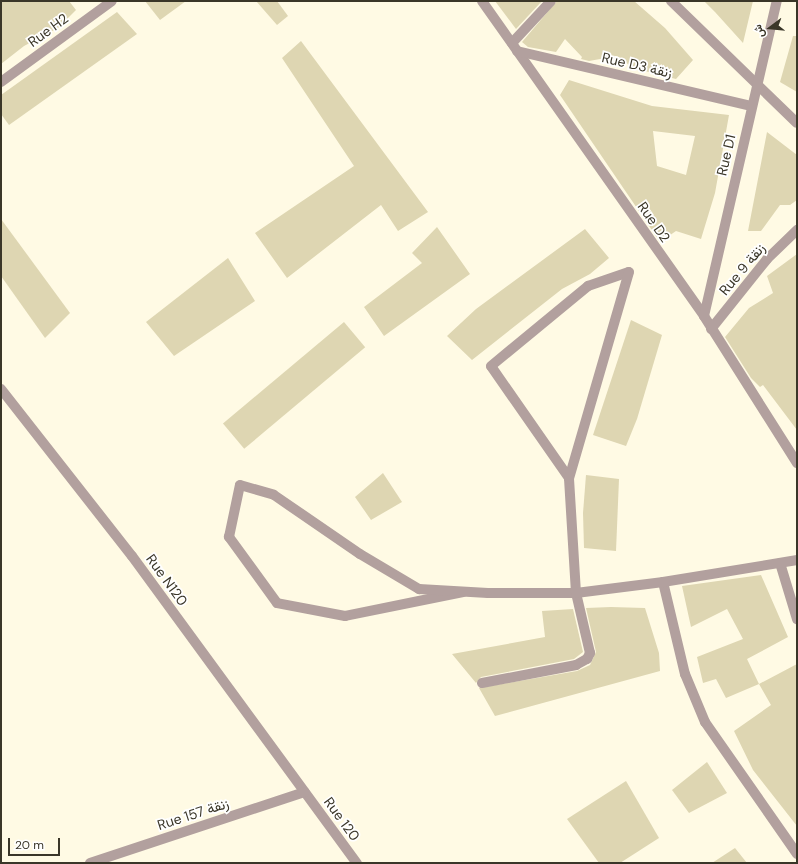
<!DOCTYPE html>
<html>
<head>
<meta charset="utf-8">
<style>
  body { margin:0 }
  #map { position:relative; width:798px; height:864px; overflow:hidden; background:#fffae4; font-family:"DM Sans",Vazirmatn,sans-serif }
  div>[style] { position:absolute }
  [style*='--x'] { left:calc(var(--x)*1px); top:calc(var(--y)*1px); width:calc(var(--w)*1px); rotate:calc(var(--a)*1deg) }
  .building>* { inset:0; background:#ded6b2; transform-origin:0 0 }
  .minor>* { height:10px; margin:-5px; padding:0 5px; transform-origin:5px; border-radius:5px; background:#b2a09e }
  span { translate:-50% -50%; white-space:nowrap; text-align:center; line-height:1.15; -webkit-text-stroke:3.5px #fff; paint-order:stroke }
  .street-label { font-size:14px; color:#3a3628 }
  .frame { position:absolute; inset:0; border:2px solid #3a3628; pointer-events:none }
  .north { position:absolute; left:750px; top:8px; width:40px; height:40px; -webkit-text-stroke:3px #fff; paint-order:stroke; rotate:254deg; font-size:11px; font-weight:700; line-height:16px; text-align:center; color:#3a3628 }
  .north::after { content:''; display:block; margin:auto; width:14px; height:18px; background:#3a3628; clip-path:polygon(50% 0,100% 100%,50% 72%,0 100%) }
  .scale { position:absolute; left:8px; top:838px; width:52px; height:18px; box-sizing:border-box; border:2px solid #3a3628; border-top:0; padding-left:5px; font-size:12px; line-height:14px; white-space:nowrap; color:#3a3628; -webkit-text-stroke:3px #fff; paint-order:stroke }
</style>
</head>
<body>
<div id="map">
  <div class="building">
    <div style="clip-path:polygon(1px 1px,69px 1px,76px 10px,58px 28px,24px 46px,1px 64px)"></div>
    <div style="clip-path:polygon(145px 1px,186px 1px,160px 20px)"></div>
    <div style="clip-path:polygon(256px 1px,277px 1px,288px 16px,277px 25px)"></div>
    <div style="clip-path:polygon(495px 1px,542px 1px,516px 29px)"></div>
    <div style="clip-path:polygon(557px 1px,634px 1px,665px 28px,693px 60px,676px 79px,633px 68px,617px 56px,589px 61px,581px 59px,582px 57px,565px 39px,556px 52px,528px 47px,522px 42px)"></div>
    <div style="clip-path:polygon(704px 1px,753px 1px,743px 43px,715px 12px)"></div>
    <div style="clip-path:polygon(117px 12px,137px 34px,9px 125px,1px 114px,1px 95px)"></div>
    <div style="clip-path:polygon(793px 36px,797px 36px,797px 92px,780px 82px)"></div>
    <div style="clip-path:polygon(301px 41px,428px 212px,398px 231px,381px 205px,287px 278px,255px 233px,354px 166px,282px 58px)"></div>
    <div style="clip-path:polygon(evenodd,569px 80px,652px 106px,729px 115px,715px 193px,701px 239px,676px 231px,660px 242px,560px 95px,569px 80px,653px 131px,695px 136px,686px 175px,657px 166px,653px 131px)"></div>
    <div style="clip-path:polygon(767px 132px,797px 155px,797px 200px,790px 205px,780px 205px,761px 231px,748px 231px)"></div>
    <div style="clip-path:polygon(1px 219px,70px 313px,45px 338px,1px 276px)"></div>
    <div style="clip-path:polygon(437px 227px,470px 274px,384px 336px,364px 307px,422px 263px,412px 253px)"></div>
    <div style="clip-path:polygon(585px 229px,609px 258px,590px 274px,562px 289px,472px 360px,447px 336px,476px 309px)"></div>
    <div style="clip-path:polygon(797px 254px,797px 430px,763px 385px,760px 387px,751px 378px,725px 337px,749px 308px,773px 293px,767px 276px)"></div>
    <div style="clip-path:polygon(228px 258px,255px 301px,174px 356px,146px 322px)"></div>
    <div style="clip-path:polygon(631px 320px,662px 335px,637px 419px,626px 446px,593px 435px)"></div>
    <div style="left:344px;top:322px;width:33px;height:158px;rotate:50deg"></div>
    <div style="clip-path:polygon(383px 473px,402px 502px,371px 520px,355px 497px)"></div>
    <div style="clip-path:polygon(586px 475px,619px 479px,616px 551px,584px 548px,583px 513px)"></div>
    <div style="clip-path:polygon(761px 575px,788px 637px,747px 659px,759px 684px,726px 698px,716px 679px,703px 683px,697px 657px,743px 639px,727px 609px,691px 627px,682px 586px)"></div>
    <div style="clip-path:polygon(611px 607px,645px 608px,659px 653px,660px 671px,495px 716px,479px 688px,577px 671px,590px 665px,596px 652px,586px 608px)"></div>
    <div style="clip-path:polygon(573px 609px,583px 652px,574px 659px,481px 677px,476px 683px,452px 654px,545px 637px,542px 611px)"></div>
    <div style="clip-path:polygon(797px 664px,797px 826px,753px 770px,734px 731px,771px 705px,759px 684px)"></div>
    <div style="clip-path:polygon(707px 762px,727px 793px,689px 813px,672px 790px)"></div>
    <div style="clip-path:polygon(626px 781px,659px 838px,620px 863px,599px 863px,567px 819px)"></div>
    <div style="clip-path:polygon(735px 848px,747px 863px,712px 863px)"></div>
  </div>
  <div class="minor">
    <div style="--x:482;--y:1;--w:385;--a:54.8"></div>
    <div style="--x:704;--y:316;--w:174;--a:57.7"></div>
    <div style="--x:671;--y:1;--w:175;--a:44.1"></div>
    <div style="--x:512;--y:43;--w:57;--a:-47.1"></div>
    <div style="--x:517;--y:51;--w:240;--a:13.2"></div>
    <div style="--x:1;--y:82;--w:137;--a:-36.1"></div>
    <div style="--x:704;--y:316;--w:323;--a:-77"></div>
    <div style="--x:711;--y:329;--w:90;--a:-51.3"></div>
    <div style="--x:767;--y:259;--w:42;--a:-44"></div>
    <div style="--x:1;--y:389;--w:212;--a:51.9"></div>
    <div style="--x:132;--y:556;--w:381;--a:53.8"></div>
    <div style="--x:780;--y:563;--w:59;--a:73.1"></div>
    <div style="--x:663;--y:582;--w:95;--a:76.6"></div>
    <div style="--x:685;--y:674;--w:52;--a:67.4"></div>
    <div style="--x:705;--y:722;--w:161;--a:55.1"></div>
    <div style="--x:463;--y:592;--w:120;--a:168.5"></div>
    <div style="--x:345;--y:616;--w:69;--a:-169.2"></div>
    <div style="--x:277;--y:603;--w:82;--a:-126"></div>
    <div style="--x:229;--y:537;--w:53;--a:-78.1"></div>
    <div style="--x:240;--y:485;--w:35;--a:16"></div>
    <div style="--x:274;--y:495;--w:104;--a:34.5"></div>
    <div style="--x:360;--y:554;--w:69;--a:30.7"></div>
    <div style="--x:419;--y:589;--w:69;--a:3.3"></div>
    <div style="--x:488;--y:593;--w:88;--a:0"></div>
    <div style="--x:576;--y:593;--w:88;--a:-7.2"></div>
    <div style="--x:663;--y:582;--w:136;--a:-9.3"></div>
    <div style="--x:482;--y:683;--w:96;--a:-10.8"></div>
    <div style="--x:576;--y:665;--w:13;--a:-29"></div>
    <div style="--x:587;--y:659;--w:7;--a:-63"></div>
    <div style="--x:590;--y:653;--w:62;--a:-103.1"></div>
    <div style="--x:576;--y:593;--w:115;--a:-93.5"></div>
    <div style="--x:569;--y:478;--w:136;--a:-124.9"></div>
    <div style="--x:491;--y:366;--w:126;--a:-39.5"></div>
    <div style="--x:588;--y:286;--w:43;--a:-18.9"></div>
    <div style="--x:629;--y:272;--w:215;--a:106.2"></div>
    <div style="--x:90;--y:863;--w:226;--a:-18.3"></div>
  </div>
  <div class="street-label">
    <span style="left:48px;top:30px;rotate:-36deg">Rue H2</span>
    <span style="left:637px;top:65px;rotate:13deg">Rue D3 زنقة</span>
    <span style="left:726px;top:155px;rotate:-77deg">Rue D1</span>
    <span style="left:654px;top:222px;rotate:55deg">Rue D2</span>
    <span style="left:742px;top:269px;rotate:-50deg">Rue 9 زنقة</span>
    <span style="left:167px;top:580px;rotate:54deg">Rue N120</span>
    <span style="left:193px;top:814px;rotate:-18deg">Rue 157 زنقة</span>
    <span style="left:342px;top:819px;rotate:54deg">Rue 120</span>
  </div>
  <div class="frame"></div>
  <div class="north">ش</div>
  <div class="scale">20 m</div>
</div>
</body>
</html>
